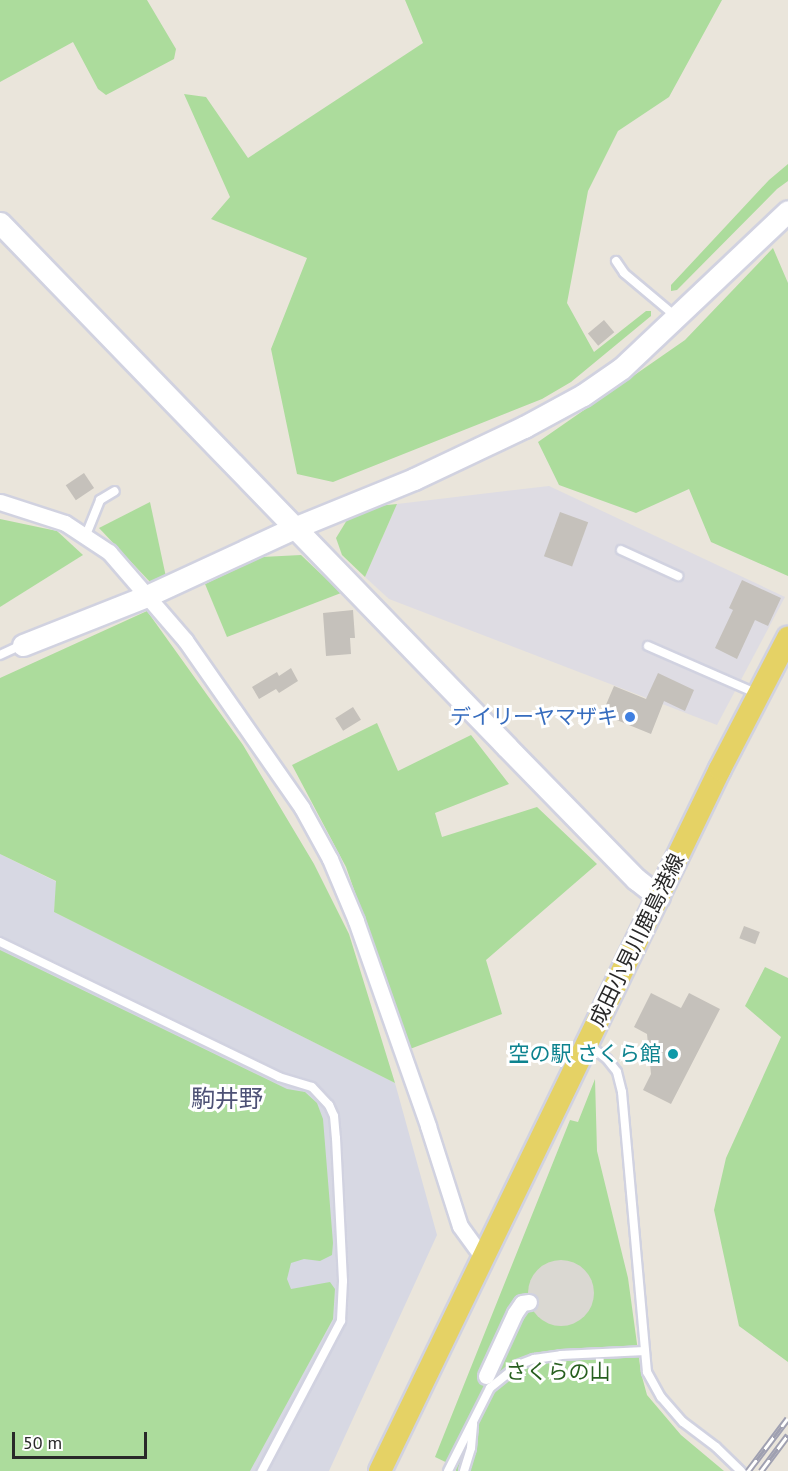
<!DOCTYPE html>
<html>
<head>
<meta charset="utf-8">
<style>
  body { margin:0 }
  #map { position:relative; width:788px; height:1471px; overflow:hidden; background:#eae5db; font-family:"PT Sans","Noto Sans JP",sans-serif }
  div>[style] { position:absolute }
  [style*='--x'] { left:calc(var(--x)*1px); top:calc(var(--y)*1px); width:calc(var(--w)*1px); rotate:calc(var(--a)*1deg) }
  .industrial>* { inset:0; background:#dedce3 }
  .airport>* { inset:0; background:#d7d8e3 }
  .green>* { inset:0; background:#acdc9c }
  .plaza>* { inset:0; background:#dad8d2 }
  .round { border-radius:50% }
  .building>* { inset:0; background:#c5c1bb; transform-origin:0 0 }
  .roads { filter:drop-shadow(2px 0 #d1d2e0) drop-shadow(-2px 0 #d1d2e0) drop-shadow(0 2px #d1d2e0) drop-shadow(0 -2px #d1d2e0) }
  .lane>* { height:8px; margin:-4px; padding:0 4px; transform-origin:4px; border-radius:4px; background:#fff }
  .street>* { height:15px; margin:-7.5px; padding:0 7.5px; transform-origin:7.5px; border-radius:7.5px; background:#fff }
  .secondary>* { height:21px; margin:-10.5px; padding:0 10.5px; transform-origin:10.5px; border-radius:10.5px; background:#fff }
  .primary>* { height:22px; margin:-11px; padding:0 11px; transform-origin:11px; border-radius:11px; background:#e5d265 }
  .rail>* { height:7px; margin-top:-3.5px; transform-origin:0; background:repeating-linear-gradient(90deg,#fff 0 14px,#9fa0b1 0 28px); box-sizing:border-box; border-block:2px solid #9fa0b1 }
  .dots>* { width:16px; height:16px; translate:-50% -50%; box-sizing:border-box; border:3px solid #fff; border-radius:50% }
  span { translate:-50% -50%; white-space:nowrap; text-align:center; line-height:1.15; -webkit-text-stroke:6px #fff; paint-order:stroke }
  .shop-label { font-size:21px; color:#366cbe }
  .right { translate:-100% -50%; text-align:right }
  .street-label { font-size:21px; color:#292929 }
  .culture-label { font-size:21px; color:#0d838f }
  .park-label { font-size:21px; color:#275f1f }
  .quarter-label { font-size:24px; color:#4d5175 }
  .scale { position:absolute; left:12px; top:1432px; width:135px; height:27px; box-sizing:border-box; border:3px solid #292929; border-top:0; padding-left:8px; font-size:18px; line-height:21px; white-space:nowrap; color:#292929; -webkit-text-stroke:4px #fff; paint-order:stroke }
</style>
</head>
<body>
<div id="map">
  <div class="industrial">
    <div style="clip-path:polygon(549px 486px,785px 597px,717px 725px,389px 599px,365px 577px,397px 504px)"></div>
  </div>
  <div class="airport">
    <div style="clip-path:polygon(0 854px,57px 882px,54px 912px,395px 1083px,437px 1235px,329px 1471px,0 1471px)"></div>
  </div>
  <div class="green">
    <div style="clip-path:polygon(0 0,147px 0,176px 49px,174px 59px,106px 95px,98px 89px,73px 42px,0 82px)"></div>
    <div style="clip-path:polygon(405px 0,722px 0,669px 97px,618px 131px,588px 191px,567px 303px,594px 352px,646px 311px,651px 311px,651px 316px,571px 382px,542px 399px,333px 482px,297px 474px,271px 349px,307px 258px,211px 219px,230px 197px,184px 94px,206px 97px,248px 158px,423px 43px)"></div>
    <div style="clip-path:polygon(788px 164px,788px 181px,777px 189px,677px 290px,671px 291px,671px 285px,769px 180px)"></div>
    <div style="clip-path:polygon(773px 248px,788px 283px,788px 576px,711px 542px,689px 489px,636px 513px,559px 485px,538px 442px,685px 340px)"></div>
    <div style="clip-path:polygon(150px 502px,166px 577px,151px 583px,99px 528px)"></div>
    <div style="clip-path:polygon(397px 504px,365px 577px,342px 555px,336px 538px,347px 520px,368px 507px)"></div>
    <div style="clip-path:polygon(0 519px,57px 531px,83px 555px,0 607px)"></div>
    <div style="clip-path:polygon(301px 555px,341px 593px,227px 637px,205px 584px,262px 557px)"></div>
    <div style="clip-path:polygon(147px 611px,243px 745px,314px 864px,349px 934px,395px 1083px,54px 912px,56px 881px,0 854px,0 678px)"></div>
    <div style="clip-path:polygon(377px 723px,398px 771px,471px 735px,509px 784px,435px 813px,442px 837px,537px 807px,597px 864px,486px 960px,502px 1014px,410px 1049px,346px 867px,292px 765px)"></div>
    <div style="clip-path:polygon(0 950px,287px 1089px,305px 1092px,317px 1103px,323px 1119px,333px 1243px,332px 1255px,320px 1261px,304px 1259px,291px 1263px,287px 1279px,291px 1289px,330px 1282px,335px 1289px,333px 1319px,250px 1471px,0 1471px)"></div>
    <div style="clip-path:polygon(765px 967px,788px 978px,788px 1362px,739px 1326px,714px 1210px,726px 1158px,781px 1037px,745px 1006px)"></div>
    <div style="clip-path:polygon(595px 1079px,597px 1151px,628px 1278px,641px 1373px,647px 1395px,681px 1435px,724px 1471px,456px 1471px,456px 1467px,435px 1457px,570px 1120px,578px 1122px)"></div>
  </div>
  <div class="plaza">
    <div class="round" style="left:528px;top:1260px;width:66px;height:66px"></div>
  </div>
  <div class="building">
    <div style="left:604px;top:320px;width:16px;height:21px;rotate:50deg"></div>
    <div style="left:84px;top:473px;width:18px;height:22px;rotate:56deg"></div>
    <div style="left:560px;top:512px;width:30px;height:47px;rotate:20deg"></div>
    <div style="clip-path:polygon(742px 580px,781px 598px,768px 626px,755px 620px,737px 659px,715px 648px,733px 610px,729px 608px)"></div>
    <div style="clip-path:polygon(353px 610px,355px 638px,350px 638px,351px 654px,326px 656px,323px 613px)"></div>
    <div style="clip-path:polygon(291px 668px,298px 681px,279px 693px,276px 689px,259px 699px,252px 687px,277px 672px,279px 676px)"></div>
    <div style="clip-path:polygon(658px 673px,694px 690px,685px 711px,664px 701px,651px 734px,602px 714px,614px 686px,646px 699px)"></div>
    <div style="left:353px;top:707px;width:15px;height:21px;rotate:58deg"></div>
    <div style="left:744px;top:926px;width:17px;height:13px;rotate:21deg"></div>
    <div style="clip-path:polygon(651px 993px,681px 1008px,689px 993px,720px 1009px,671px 1104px,643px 1090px,651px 1074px,647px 1034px,634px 1027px)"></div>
  </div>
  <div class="roads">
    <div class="lane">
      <div style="--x:616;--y:261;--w:14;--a:56"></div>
      <div style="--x:624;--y:273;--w:65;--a:40"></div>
      <div style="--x:86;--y:535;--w:38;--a:-68"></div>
      <div style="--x:100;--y:500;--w:17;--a:-31"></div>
      <div style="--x:621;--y:550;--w:63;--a:24.5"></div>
      <div style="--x:648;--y:646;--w:120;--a:23.6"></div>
      <div style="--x:0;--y:655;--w:23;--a:-25"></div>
      <div style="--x:0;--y:942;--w:310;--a:25.8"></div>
      <div style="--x:279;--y:1077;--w:34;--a:17"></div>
      <div style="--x:312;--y:1087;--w:25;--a:47"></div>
      <div style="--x:329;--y:1105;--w:12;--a:66"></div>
      <div style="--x:334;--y:1116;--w:22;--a:85"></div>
      <div style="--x:336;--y:1138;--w:143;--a:87.2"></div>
      <div style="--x:343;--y:1281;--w:40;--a:92.9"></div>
      <div style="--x:341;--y:1321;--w:170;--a:117.8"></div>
      <div style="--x:589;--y:1045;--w:23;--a:38"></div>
      <div style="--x:607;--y:1059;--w:16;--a:52"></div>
      <div style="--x:617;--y:1072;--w:21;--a:76"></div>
      <div style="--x:622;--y:1092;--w:281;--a:84.9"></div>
      <div style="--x:647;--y:1372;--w:29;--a:61"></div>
      <div style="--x:661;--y:1397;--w:33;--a:49"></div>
      <div style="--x:683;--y:1422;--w:41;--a:37.1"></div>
      <div style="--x:716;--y:1447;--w:35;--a:44"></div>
      <div style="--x:448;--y:1471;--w:93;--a:-63.2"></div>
      <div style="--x:490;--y:1388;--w:36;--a:-39"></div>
      <div style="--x:518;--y:1365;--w:17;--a:-21"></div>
      <div style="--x:534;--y:1359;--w:27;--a:-8"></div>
      <div style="--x:561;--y:1355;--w:84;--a:-2.7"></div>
      <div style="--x:464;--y:1471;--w:24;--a:-73"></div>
      <div style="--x:471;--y:1448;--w:24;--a:-85"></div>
    </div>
    <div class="street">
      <div style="--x:0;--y:502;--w:68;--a:17.9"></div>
      <div style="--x:65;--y:523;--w:53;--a:33.4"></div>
      <div style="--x:109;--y:552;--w:116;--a:49.2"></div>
      <div style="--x:185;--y:640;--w:205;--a:55.1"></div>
      <div style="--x:302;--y:808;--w:58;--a:61.2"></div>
      <div style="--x:330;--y:859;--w:67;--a:67.2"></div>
      <div style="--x:356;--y:921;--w:217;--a:70.6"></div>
      <div style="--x:428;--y:1126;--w:105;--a:72.3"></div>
      <div style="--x:460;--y:1226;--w:39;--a:54"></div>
      <div style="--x:486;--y:1376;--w:69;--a:-65.3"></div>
      <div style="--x:515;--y:1313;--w:12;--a:-55"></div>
      <div style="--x:522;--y:1303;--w:7;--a:-8"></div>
    </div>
    <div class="secondary">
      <div style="--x:0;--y:223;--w:729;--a:45.94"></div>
      <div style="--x:507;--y:747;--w:185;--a:45.7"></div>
      <div style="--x:636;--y:879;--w:29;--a:38"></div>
      <div style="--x:23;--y:645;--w:136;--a:-21.6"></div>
      <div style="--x:149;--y:595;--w:160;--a:-24.8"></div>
      <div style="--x:294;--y:528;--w:130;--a:-22.2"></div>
      <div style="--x:414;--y:479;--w:122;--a:-25.3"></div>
      <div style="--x:524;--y:427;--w:67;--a:-28.5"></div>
      <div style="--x:583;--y:395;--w:47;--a:-34.7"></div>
      <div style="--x:622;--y:368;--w:228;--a:-43.4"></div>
    </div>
    <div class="primary">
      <div style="--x:380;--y:1471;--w:780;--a:-64.16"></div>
      <div style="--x:720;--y:769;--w:148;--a:-62.6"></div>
    </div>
  </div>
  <div class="rail">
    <div style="--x:748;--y:1471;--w:66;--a:-53"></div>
    <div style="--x:761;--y:1471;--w:45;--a:-53.1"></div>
  </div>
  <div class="dots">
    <div style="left:630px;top:717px;background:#3f7fe0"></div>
    <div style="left:673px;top:1054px;background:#0f9aa8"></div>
  </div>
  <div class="shop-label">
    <span class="right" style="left:618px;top:717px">デイリーヤマザキ</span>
  </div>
  <div class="street-label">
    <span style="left:637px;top:940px;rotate:-64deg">成田小見川鹿島港線</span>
  </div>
  <div class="culture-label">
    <span class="right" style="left:661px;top:1054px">空の駅 さくら館</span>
  </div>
  <div class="park-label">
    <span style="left:558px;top:1372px">さくらの山</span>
  </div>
  <div class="quarter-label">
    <span style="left:227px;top:1099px">駒井野</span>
  </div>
  <div class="scale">50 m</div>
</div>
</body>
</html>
